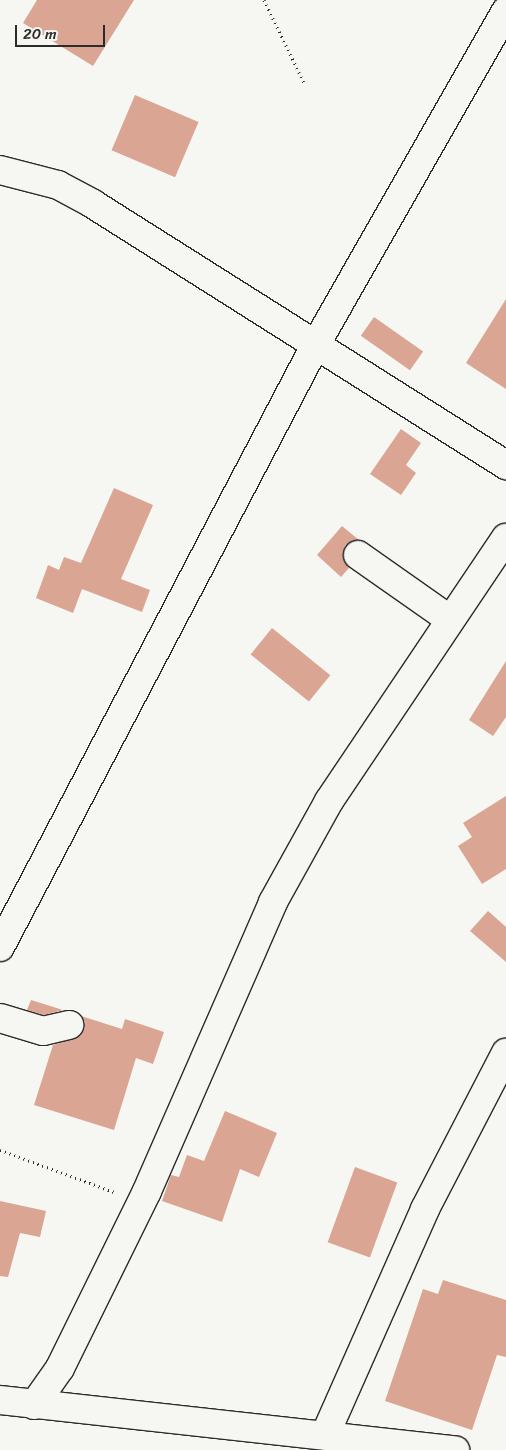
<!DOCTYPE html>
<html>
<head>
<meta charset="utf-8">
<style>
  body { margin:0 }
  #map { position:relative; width:506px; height:1450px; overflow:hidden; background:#f6f6f2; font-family:Sriracha,sans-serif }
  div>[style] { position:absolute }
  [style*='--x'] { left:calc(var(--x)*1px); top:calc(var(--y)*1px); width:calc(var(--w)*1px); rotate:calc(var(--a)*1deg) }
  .building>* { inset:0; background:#dba593; transform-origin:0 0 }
  .path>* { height:3px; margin-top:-1.5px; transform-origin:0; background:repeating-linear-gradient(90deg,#2b2b2b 0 1px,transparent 0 5px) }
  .roads { filter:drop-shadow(1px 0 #2b2b2b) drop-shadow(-1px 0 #2b2b2b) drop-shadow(0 1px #2b2b2b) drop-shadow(0 -1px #2b2b2b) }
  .street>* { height:28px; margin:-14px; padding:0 14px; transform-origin:14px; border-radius:14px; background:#f6f6f2 }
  span { translate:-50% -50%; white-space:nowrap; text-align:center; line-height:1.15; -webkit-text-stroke:4px #f6f6f2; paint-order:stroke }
  .scale { position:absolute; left:15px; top:25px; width:90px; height:22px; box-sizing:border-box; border:2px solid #2b2b2b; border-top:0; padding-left:6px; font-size:15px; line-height:18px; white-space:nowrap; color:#2b2b2b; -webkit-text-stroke:4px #f6f6f2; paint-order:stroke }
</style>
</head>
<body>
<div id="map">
  <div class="building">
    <div style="clip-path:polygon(37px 0,134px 0,93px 66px,23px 23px)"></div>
    <div style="left:135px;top:95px;width:69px;height:60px;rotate:23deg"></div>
    <div style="clip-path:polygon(506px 299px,506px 389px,466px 363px)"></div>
    <div style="left:374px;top:317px;width:60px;height:23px;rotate:35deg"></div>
    <div style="clip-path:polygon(401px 429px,421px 443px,406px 465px,416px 473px,401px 495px,370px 474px)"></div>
    <div style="clip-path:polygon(114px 488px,153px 505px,121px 579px,150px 590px,142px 612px,82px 589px,73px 613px,36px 598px,48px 565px,59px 570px,64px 557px,81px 563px)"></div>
    <div style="clip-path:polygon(342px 526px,359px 540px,345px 546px,344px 561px,349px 568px,341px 577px,317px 555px)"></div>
    <div style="left:272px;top:628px;width:75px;height:34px;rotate:39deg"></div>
    <div style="clip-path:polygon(506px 661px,506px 717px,493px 736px,469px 720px)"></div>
    <div style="clip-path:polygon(506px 796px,506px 869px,482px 884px,458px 846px,472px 837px,463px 823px)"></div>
    <div style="clip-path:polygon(488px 911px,506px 927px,506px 962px,470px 931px)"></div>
    <div style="clip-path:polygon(31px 1000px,63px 1010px,44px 1015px,27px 1010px)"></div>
    <div style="clip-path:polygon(81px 1016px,122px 1029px,125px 1019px,164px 1032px,153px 1064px,136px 1058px,114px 1130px,34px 1105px,53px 1045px,80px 1036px,84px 1029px)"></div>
    <div style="clip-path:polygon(225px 1111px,277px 1133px,259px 1177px,240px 1169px,222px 1222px,162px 1201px,171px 1175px,179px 1177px,187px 1155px,204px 1161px)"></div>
    <div style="left:355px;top:1167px;width:45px;height:80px;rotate:20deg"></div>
    <div style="clip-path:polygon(0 1201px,46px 1211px,40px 1237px,20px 1233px,8px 1277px,0 1276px)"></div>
    <div style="clip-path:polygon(443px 1280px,506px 1300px,506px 1357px,497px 1355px,472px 1430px,385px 1401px,423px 1289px,438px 1294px)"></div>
  </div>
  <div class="path">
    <div style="--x:264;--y:0;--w:94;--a:64.2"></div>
    <div style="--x:0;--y:1150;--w:121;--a:20.2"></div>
  </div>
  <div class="roads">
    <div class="street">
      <div style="--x:0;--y:170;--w:60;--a:14.5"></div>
      <div style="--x:58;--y:185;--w:40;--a:28"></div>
      <div style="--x:93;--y:204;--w:489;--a:32.3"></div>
      <div style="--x:358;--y:555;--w:111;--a:35.1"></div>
      <div style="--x:0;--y:947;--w:681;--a:-62.34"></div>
      <div style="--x:316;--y:344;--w:383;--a:-60.3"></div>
      <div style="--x:0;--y:1018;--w:45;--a:16.8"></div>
      <div style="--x:43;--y:1031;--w:27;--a:-13"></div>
      <div style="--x:0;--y:1400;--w:458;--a:6.3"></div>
      <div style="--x:34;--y:1405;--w:45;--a:-54.9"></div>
      <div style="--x:60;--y:1368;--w:197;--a:-63.8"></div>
      <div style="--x:147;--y:1191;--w:315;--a:-66.4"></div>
      <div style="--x:273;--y:902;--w:115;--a:-61"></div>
      <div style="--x:329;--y:801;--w:317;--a:-56.1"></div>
      <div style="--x:325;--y:1435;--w:247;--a:-66.1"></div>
      <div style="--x:425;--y:1209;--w:176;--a:-62.6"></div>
    </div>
  </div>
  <div class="scale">20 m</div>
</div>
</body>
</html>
